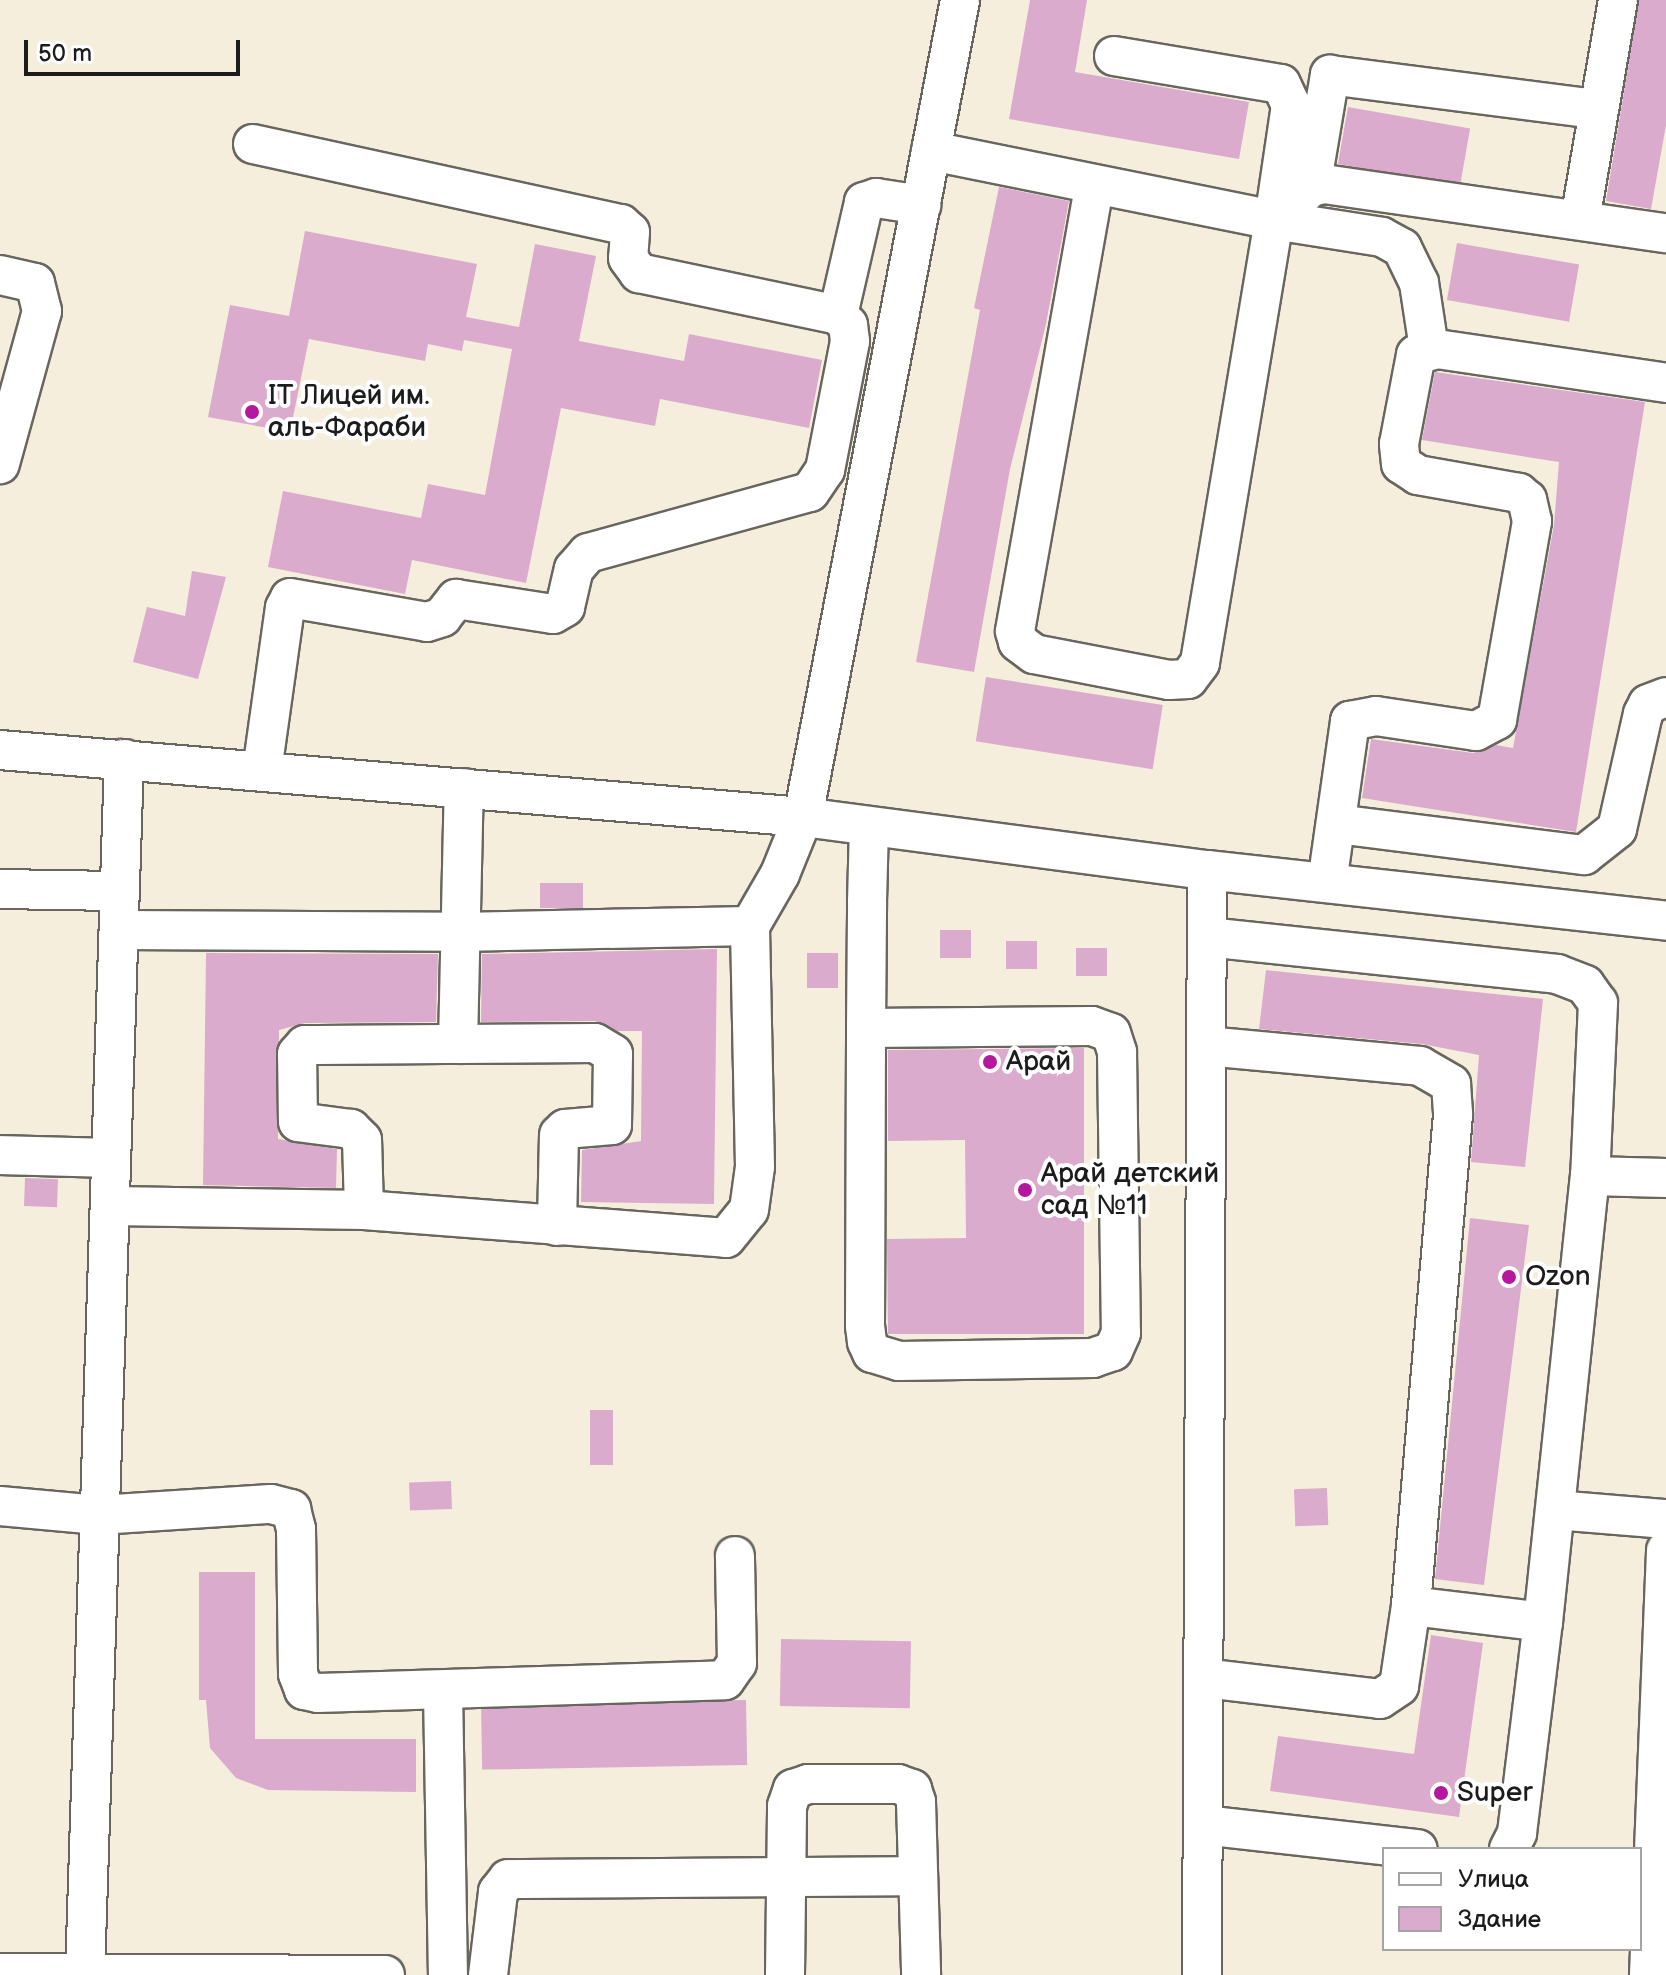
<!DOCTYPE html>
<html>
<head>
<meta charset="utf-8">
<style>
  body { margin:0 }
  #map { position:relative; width:1666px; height:1975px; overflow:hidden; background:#f5eedc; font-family:"Balsamiq Sans",sans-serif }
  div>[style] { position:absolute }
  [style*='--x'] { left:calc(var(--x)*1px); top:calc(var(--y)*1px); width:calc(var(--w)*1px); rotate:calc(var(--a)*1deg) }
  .building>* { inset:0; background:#dbabcd; transform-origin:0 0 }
  .roads { filter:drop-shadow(2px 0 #68665f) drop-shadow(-2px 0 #68665f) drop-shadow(0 2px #68665f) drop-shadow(0 -2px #68665f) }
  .minor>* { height:38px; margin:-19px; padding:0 19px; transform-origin:19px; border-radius:19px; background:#fff }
  .dots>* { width:22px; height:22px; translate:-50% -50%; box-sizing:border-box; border:4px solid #fff; border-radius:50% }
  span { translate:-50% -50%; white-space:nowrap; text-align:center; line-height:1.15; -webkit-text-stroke:8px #fff; paint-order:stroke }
  .poi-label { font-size:28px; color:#1c1c1c }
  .left { translate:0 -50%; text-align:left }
  .legend { position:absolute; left:1382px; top:1847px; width:260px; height:104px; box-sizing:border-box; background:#fff; border:2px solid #a4a4a4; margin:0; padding:10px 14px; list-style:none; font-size:24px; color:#1c1c1c }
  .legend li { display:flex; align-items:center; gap:16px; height:40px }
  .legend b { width:40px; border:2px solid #a4a4a4 }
  .scale { position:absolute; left:24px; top:40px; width:216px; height:36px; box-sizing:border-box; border:4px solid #1c1c1c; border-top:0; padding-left:10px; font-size:24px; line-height:28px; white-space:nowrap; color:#1c1c1c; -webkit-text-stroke:6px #fff; paint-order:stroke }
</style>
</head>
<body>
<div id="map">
  <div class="building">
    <div style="clip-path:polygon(1030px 0,1087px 0,1075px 72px,1249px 102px,1239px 159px,1009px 119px)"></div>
    <div style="clip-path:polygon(1639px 0,1666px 0,1666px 125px,1651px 209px,1606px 201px)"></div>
    <div style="left:1348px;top:107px;width:124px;height:58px;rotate:10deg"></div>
    <div style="clip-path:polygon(999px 187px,1069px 201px,1046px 324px,1010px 469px,974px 672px,916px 662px,980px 310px,974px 308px)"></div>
    <div style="clip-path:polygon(305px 231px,477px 264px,466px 317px,519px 327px,535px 244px,596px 256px,579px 341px,684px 361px,689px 334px,822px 360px,809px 428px,660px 399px,655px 426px,561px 408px,526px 583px,412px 560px,405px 594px,268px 567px,283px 491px,421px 518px,428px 484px,485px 495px,512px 349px,464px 340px,462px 351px,428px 344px,425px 361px,309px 339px,290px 432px,208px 417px,230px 305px,289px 316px)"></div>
    <div style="left:1457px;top:243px;width:124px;height:58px;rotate:10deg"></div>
    <div style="clip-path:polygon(1435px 372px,1645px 402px,1576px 832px,1362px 798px,1371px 739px,1473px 753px,1496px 745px,1513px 748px,1554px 525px,1559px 462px,1422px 440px)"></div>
    <div style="clip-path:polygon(192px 571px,226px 577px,198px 679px,133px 662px,147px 607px,185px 616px)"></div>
    <div style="left:986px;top:677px;width:179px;height:65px;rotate:9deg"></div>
    <div style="left:540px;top:883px;width:43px;height:25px"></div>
    <div style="left:940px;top:930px;width:31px;height:28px"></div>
    <div style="left:1006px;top:941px;width:31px;height:28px"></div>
    <div style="left:1076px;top:948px;width:31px;height:28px"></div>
    <div style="clip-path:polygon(717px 949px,714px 1204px,581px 1202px,582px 1150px,641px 1141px,642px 1031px,617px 1031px,595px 1021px,481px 1022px,482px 954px)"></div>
    <div style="clip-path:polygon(206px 953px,438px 954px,436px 1022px,305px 1023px,279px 1030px,278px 1139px,337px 1149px,336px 1188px,203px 1185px)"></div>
    <div style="left:807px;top:953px;width:31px;height:35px"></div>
    <div style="clip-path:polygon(1266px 970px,1543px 999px,1525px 1167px,1471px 1162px,1479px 1055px,1422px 1044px,1259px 1029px)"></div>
    <div style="clip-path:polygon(1084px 1048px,1084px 1334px,888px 1334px,887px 1239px,966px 1238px,965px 1140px,888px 1141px,888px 1050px)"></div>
    <div style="left:25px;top:1178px;width:33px;height:28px;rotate:2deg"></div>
    <div style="clip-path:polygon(1470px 1218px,1529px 1225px,1484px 1585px,1435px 1579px)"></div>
    <div style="left:590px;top:1410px;width:23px;height:55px"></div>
    <div style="left:451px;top:1481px;width:28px;height:42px;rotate:88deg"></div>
    <div style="left:1327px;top:1488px;width:37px;height:33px;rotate:88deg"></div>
    <div style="clip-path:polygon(199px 1572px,255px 1572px,255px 1739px,416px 1739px,416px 1792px,268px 1790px,236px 1778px,210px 1748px,206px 1700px,199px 1700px)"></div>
    <div style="clip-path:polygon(1431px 1635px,1483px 1643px,1459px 1817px,1270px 1791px,1278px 1736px,1414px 1754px)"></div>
    <div style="left:781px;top:1639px;width:130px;height:67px;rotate:1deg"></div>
    <div style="left:746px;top:1700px;width:65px;height:265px;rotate:89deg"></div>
  </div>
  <div class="roads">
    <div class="minor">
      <div style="--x:1114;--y:56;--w:169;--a:9.5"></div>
      <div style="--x:1281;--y:84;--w:23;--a:65"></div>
      <div style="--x:1291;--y:105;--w:116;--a:98.4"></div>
      <div style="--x:253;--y:144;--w:377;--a:12.3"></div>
      <div style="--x:621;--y:224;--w:12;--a:42"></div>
      <div style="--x:630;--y:232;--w:26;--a:94"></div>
      <div style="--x:628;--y:258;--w:19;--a:54"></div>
      <div style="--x:639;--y:273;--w:203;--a:11.9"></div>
      <div style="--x:838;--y:315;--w:116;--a:-77"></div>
      <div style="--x:864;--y:202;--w:13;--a:-18"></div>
      <div style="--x:876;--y:198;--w:46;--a:8.8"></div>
      <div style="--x:931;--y:151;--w:350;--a:11.4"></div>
      <div style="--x:1274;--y:220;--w:449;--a:99.5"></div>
      <div style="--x:1200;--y:663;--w:20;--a:127"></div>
      <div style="--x:1188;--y:679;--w:19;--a:177"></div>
      <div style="--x:1169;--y:680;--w:137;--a:-169.1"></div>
      <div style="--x:1034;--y:654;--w:20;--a:-143"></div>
      <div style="--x:1018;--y:642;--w:11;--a:-105"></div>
      <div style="--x:1015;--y:631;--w:451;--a:-79.9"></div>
      <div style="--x:1311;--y:187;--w:114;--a:-80.4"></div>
      <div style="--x:1330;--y:75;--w:269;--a:7.3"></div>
      <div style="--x:1274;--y:220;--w:50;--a:-41.7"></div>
      <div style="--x:1311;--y:187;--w:13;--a:-13"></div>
      <div style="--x:1324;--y:184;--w:345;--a:8.2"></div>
      <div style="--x:1274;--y:220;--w:109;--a:8.9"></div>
      <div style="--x:1382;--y:237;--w:23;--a:29"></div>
      <div style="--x:1402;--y:248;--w:39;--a:64"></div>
      <div style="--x:1419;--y:283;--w:66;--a:81.3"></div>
      <div style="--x:1580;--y:220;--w:223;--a:-80.2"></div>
      <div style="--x:0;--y:275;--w:36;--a:13"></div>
      <div style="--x:35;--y:283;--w:29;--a:76"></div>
      <div style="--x:42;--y:311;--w:159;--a:105.4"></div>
      <div style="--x:0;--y:750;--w:806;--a:4.77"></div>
      <div style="--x:803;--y:817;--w:407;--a:7.5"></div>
      <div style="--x:1207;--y:870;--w:462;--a:6.3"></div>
      <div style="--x:262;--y:771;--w:165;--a:-82"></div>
      <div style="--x:285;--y:608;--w:11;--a:-63"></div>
      <div style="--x:290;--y:598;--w:139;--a:9.9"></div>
      <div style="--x:427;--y:622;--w:16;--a:-18"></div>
      <div style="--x:442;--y:617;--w:23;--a:-52"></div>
      <div style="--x:456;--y:599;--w:98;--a:8.8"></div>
      <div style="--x:553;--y:614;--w:14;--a:-30"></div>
      <div style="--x:565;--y:607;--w:39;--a:-77"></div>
      <div style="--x:574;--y:569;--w:21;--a:-49"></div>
      <div style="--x:588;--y:553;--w:230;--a:-15.4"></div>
      <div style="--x:810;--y:492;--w:27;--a:-56"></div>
      <div style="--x:825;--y:470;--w:131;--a:-79"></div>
      <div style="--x:850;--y:341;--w:16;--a:-97"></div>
      <div style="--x:848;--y:325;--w:14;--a:-135"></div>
      <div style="--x:1337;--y:824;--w:249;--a:7.2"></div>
      <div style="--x:1584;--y:855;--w:42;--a:-38.2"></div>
      <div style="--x:1617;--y:829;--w:118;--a:-77.3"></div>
      <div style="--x:1643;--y:714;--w:11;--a:-63"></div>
      <div style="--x:1648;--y:704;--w:19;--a:-21"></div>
      <div style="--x:1327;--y:883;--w:164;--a:-81.9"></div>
      <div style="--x:1350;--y:721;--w:26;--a:-11"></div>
      <div style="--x:1376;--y:716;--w:101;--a:8.5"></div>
      <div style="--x:1476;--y:731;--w:24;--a:-28"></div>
      <div style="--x:1497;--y:720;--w:202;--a:-80"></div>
      <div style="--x:1532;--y:521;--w:22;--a:-103"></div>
      <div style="--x:1527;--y:500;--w:11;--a:-139"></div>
      <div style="--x:1519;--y:493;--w:103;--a:-169.9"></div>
      <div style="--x:1418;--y:475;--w:20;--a:-147"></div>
      <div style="--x:1401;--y:464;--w:20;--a:-96"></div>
      <div style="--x:1399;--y:444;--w:91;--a:-79.2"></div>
      <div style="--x:1416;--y:355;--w:22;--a:-16"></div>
      <div style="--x:1437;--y:349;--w:232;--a:8.4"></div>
      <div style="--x:0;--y:889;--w:120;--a:1"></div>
      <div style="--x:119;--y:930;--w:341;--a:0.3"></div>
      <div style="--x:460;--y:932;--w:290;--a:-1.2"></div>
      <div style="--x:1207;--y:937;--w:352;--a:6"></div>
      <div style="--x:1557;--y:974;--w:30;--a:21"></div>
      <div style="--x:1585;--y:985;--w:22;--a:54"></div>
      <div style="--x:1598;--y:1003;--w:173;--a:92.6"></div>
      <div style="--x:866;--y:1028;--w:226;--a:-0.5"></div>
      <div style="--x:1092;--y:1026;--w:20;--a:20"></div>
      <div style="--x:1111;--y:1033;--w:20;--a:72"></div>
      <div style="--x:1117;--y:1052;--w:281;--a:89.2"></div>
      <div style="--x:1121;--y:1333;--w:20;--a:114"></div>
      <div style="--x:1113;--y:1351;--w:21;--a:161"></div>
      <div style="--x:1093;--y:1358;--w:194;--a:179.1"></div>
      <div style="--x:899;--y:1361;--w:28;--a:-163"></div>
      <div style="--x:872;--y:1353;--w:12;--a:-114"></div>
      <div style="--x:867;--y:1342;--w:16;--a:-97"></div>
      <div style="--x:865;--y:1326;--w:298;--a:-89.8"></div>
      <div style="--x:866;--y:1028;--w:126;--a:-89.5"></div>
      <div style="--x:867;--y:902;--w:75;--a:-88.5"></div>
      <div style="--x:458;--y:1044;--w:137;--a:-0.4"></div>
      <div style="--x:595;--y:1043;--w:21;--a:31"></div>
      <div style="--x:613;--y:1054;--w:71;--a:90.8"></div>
      <div style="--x:612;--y:1125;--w:47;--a:175.1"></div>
      <div style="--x:565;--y:1129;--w:8;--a:135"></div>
      <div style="--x:559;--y:1135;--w:91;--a:91.3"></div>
      <div style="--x:1206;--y:1046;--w:215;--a:5.3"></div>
      <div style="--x:1420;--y:1066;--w:36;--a:30"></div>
      <div style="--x:1451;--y:1084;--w:31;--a:86"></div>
      <div style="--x:1453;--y:1115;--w:493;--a:94.9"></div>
      <div style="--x:0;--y:1155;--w:111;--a:1.5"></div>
      <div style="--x:112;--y:1206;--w:252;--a:0.9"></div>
      <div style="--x:364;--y:1210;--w:363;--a:4.4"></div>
      <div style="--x:726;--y:1238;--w:36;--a:-51"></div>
      <div style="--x:749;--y:1210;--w:43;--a:-82.1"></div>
      <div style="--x:755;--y:1167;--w:241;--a:-91.2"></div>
      <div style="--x:750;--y:926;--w:60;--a:-60"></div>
      <div style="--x:780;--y:874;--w:61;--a:-68"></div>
      <div style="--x:803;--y:817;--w:832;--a:-79.12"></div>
      <div style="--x:364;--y:1210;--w:70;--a:-91.6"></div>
      <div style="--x:362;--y:1140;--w:16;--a:-135"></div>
      <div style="--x:351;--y:1129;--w:53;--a:-172.5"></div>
      <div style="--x:298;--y:1122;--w:68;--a:-90.8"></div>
      <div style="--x:297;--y:1054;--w:12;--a:-48"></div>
      <div style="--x:305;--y:1045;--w:153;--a:-0.4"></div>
      <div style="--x:458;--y:1044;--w:256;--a:-88.7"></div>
      <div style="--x:0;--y:1506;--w:99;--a:5.2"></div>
      <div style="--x:99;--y:1515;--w:172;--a:-3.7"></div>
      <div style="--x:271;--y:1504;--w:21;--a:14"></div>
      <div style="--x:291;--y:1509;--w:21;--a:76"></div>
      <div style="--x:296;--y:1529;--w:145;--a:89.2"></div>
      <div style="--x:298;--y:1674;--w:17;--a:69"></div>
      <div style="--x:304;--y:1690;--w:14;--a:12"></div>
      <div style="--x:318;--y:1693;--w:407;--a:-1.8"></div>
      <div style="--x:725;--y:1680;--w:21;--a:-55"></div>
      <div style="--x:737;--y:1663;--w:107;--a:-91.1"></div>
      <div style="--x:1556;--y:1510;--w:110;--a:4.7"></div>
      <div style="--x:1204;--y:1678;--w:177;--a:6.8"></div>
      <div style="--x:1380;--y:1699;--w:23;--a:-34"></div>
      <div style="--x:1399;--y:1686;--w:81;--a:-81.5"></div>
      <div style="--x:1411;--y:1606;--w:133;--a:6.9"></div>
      <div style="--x:443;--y:1691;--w:284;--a:89"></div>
      <div style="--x:1203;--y:1825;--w:216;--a:6.4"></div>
      <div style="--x:1509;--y:1849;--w:18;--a:-63"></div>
      <div style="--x:1517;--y:1833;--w:213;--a:-83"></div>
      <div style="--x:1543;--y:1622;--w:448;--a:-84"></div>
      <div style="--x:1590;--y:1176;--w:76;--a:1.5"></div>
      <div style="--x:0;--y:1973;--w:385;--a:0.3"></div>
      <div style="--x:85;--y:1974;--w:1216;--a:-88.16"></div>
      <div style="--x:488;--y:1975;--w:84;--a:-83.1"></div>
      <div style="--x:498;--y:1892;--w:16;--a:-52"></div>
      <div style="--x:508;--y:1879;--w:410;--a:-0.4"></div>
      <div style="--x:785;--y:1975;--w:169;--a:-89.3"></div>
      <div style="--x:787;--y:1806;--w:18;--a:-71"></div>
      <div style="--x:793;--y:1789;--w:16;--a:-18"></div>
      <div style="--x:808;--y:1784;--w:90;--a:0"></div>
      <div style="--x:898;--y:1784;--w:15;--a:20"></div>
      <div style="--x:912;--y:1789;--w:14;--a:73"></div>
      <div style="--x:916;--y:1802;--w:173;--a:88.3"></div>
      <div style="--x:1202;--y:1975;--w:1105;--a:-89.74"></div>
      <div style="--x:1649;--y:1975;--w:425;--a:-87.7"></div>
    </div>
  </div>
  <div class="dots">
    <div style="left:252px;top:412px;background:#b5179e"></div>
    <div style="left:990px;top:1062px;background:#b5179e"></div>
    <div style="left:1025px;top:1190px;background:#b5179e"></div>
    <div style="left:1509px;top:1277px;background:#b5179e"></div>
    <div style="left:1441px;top:1793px;background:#b5179e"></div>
  </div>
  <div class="poi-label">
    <span class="left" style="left:268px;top:412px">IT Лицей им.<br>аль-Фараби</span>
    <span class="left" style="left:1006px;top:1062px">Арай</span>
    <span class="left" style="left:1041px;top:1190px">Арай детский<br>сад №11</span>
    <span class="left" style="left:1525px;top:1277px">Ozon</span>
    <span class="left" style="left:1457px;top:1793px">Super</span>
  </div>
  <ul class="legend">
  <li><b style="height:10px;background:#fff"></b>Улица</li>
  <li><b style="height:22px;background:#dbabcd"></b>Здание</li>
  </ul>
  <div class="scale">50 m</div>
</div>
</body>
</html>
